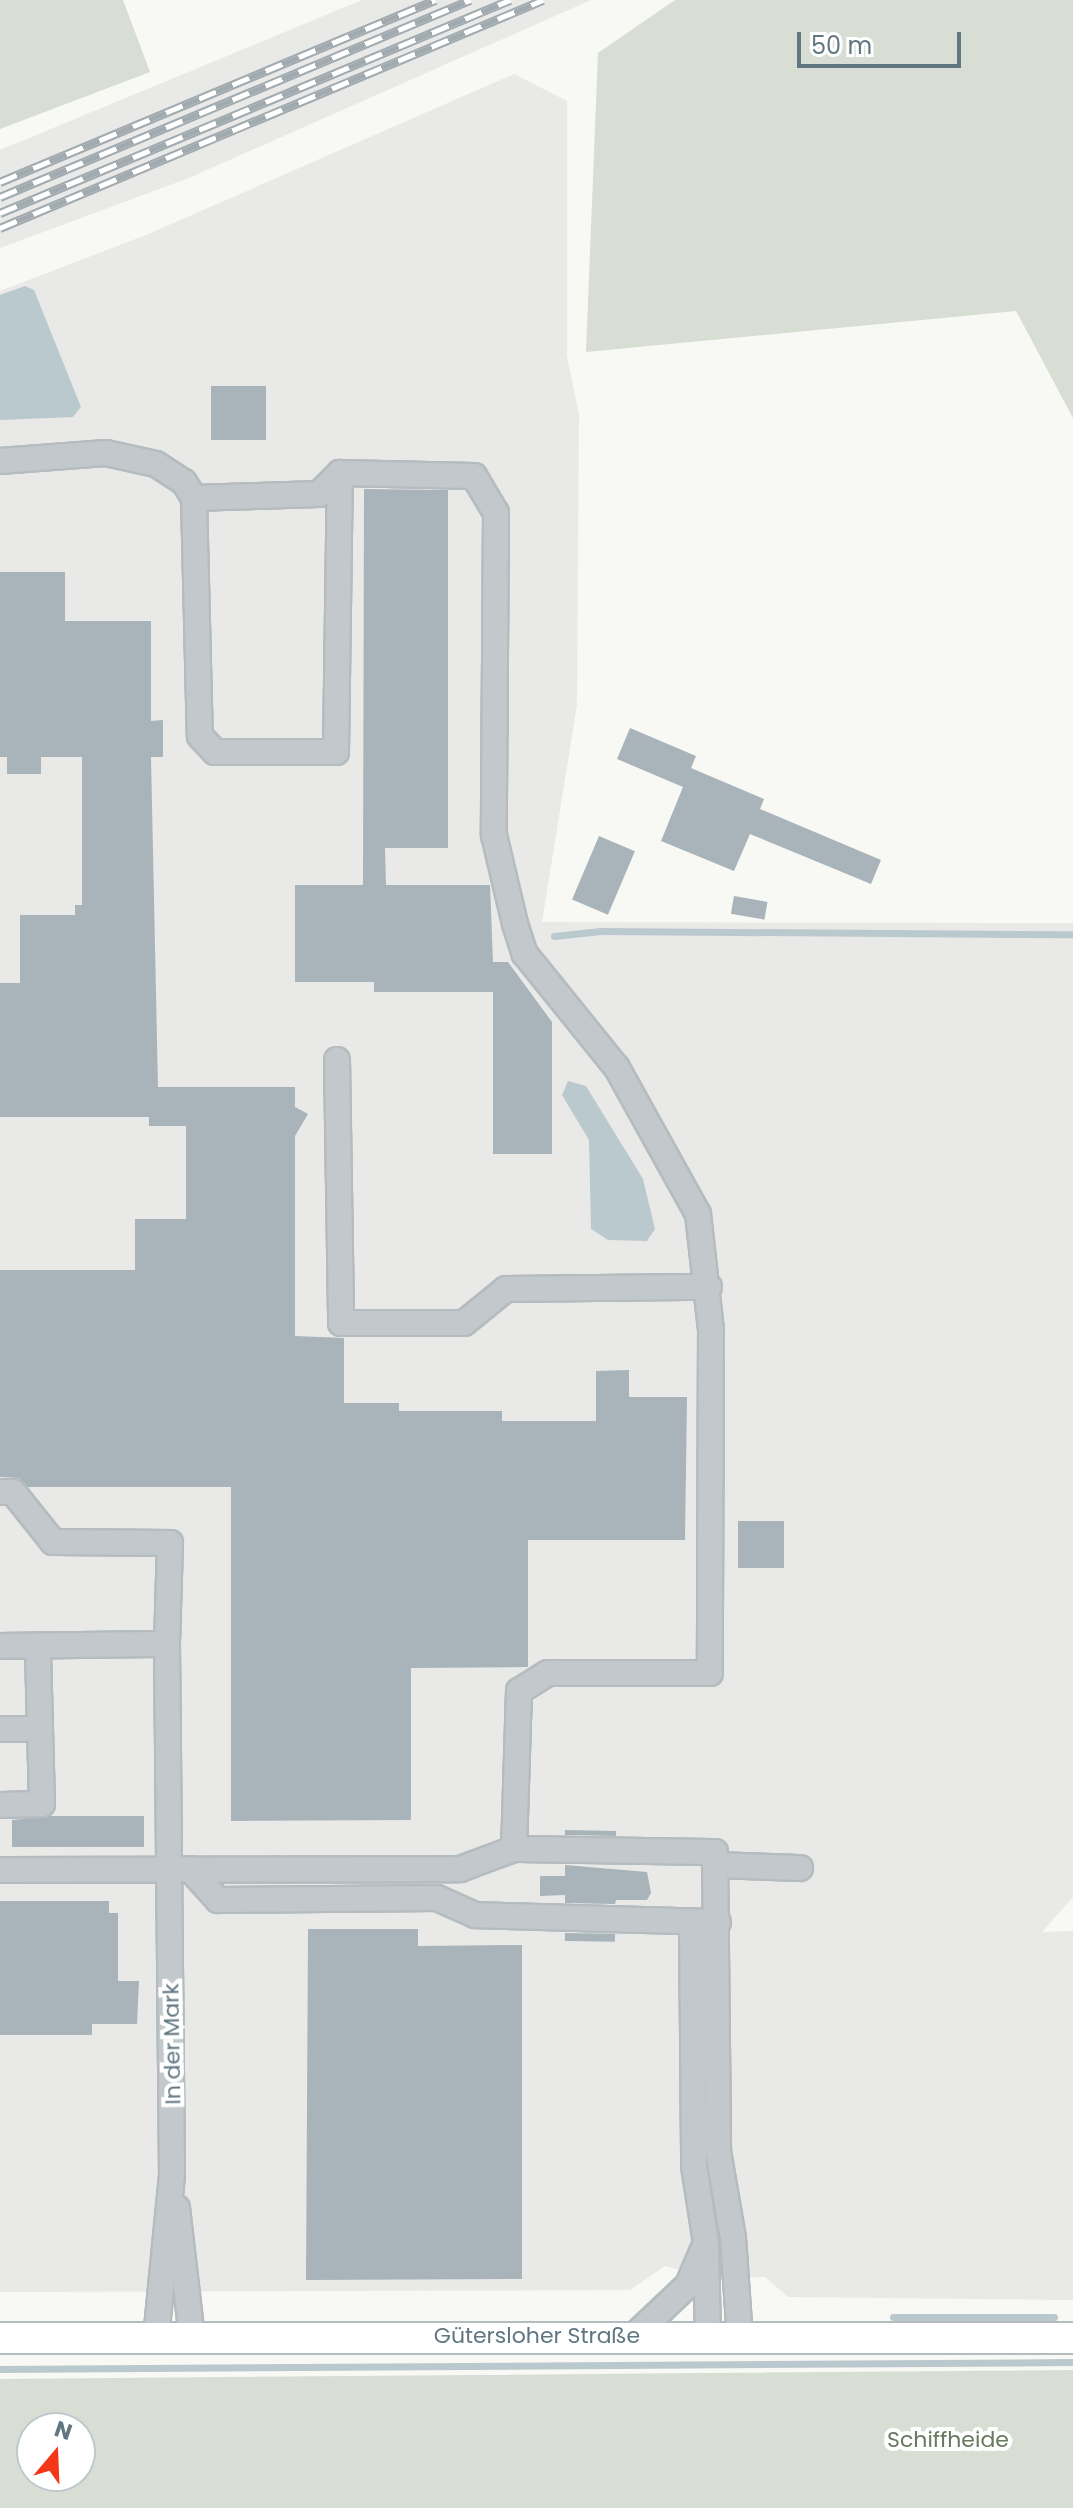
<!DOCTYPE html>
<html>
<head>
<meta charset="utf-8">
<style>
  body { margin:0 }
  #map { position:relative; width:1073px; height:2508px; overflow:hidden; background:#f8f8f4; font-family:Poppins,sans-serif }
  div>[style] { position:absolute }
  [style*='--x'] { left:calc(var(--x)*1px); top:calc(var(--y)*1px); width:calc(var(--w)*1px); rotate:calc(var(--a)*1deg) }
  .built>* { inset:0; background:#e9e9e8 }
  .green>* { inset:0; background:#d8ded3 }
  .water>* { inset:0; background:#bac9cd }
  .stream>* { height:7px; margin:-3.5px; padding:0 3.5px; transform-origin:3.5px; border-radius:3.5px; background:#bac9cd }
  .building>* { inset:0; background:#a8b4b9; transform-origin:0 0 }
  .roads { filter:drop-shadow(2px 0 #b5bcbf) drop-shadow(-2px 0 #b5bcbf) drop-shadow(0 2px #b5bcbf) drop-shadow(0 -2px #b5bcbf) }
  .minor>* { height:24px; margin:-12px; padding:0 12px; transform-origin:12px; border-radius:12px; background:#c2c8cb }
  .major>* { height:30px; margin:-15px; padding:0 15px; transform-origin:15px; border-radius:15px; background:#fff }
  .rail>* { height:9px; margin-top:-4.5px; transform-origin:0; background:repeating-linear-gradient(90deg,#fff 0 18px,#a1aaaf 0 36px); box-sizing:border-box; border-block:2px solid #a1aaaf }
  span { translate:-50% -50%; white-space:nowrap; text-align:center; line-height:1.15; -webkit-text-stroke:8px #fff; paint-order:stroke }
  .street-label { font-size:22px; color:#607782 }
  .park-label { font-size:22px; color:#677a60 }
  .north { position:absolute; left:16px; top:2412px; width:80px; height:80px; box-sizing:border-box; background:#fff; border:2px solid #bfc9cd; border-radius:50%; rotate:19deg; font-size:22px; font-weight:700; line-height:32px; text-align:center; color:#607782 }
  .north::after { content:''; display:block; margin:auto; width:28px; height:36px; background:#f3381a; clip-path:polygon(50% 0,100% 100%,50% 72%,0 100%) }
  .scale { position:absolute; left:797px; top:32px; width:164px; height:36px; box-sizing:border-box; border:4px solid #607782; border-top:0; padding-left:10px; font-size:24px; line-height:28px; white-space:nowrap; color:#607782; -webkit-text-stroke:6px #fff; paint-order:stroke }
</style>
</head>
<body>
<div id="map">
  <div class="built">
    <div style="clip-path:polygon(362px 0,591px 0,189px 178px,0 248px,0 150px)"></div>
    <div style="clip-path:polygon(514px 74px,567px 101px,567px 356px,579px 415px,577px 705px,542px 922px,1073px 923px,1073px 1897px,1042px 1932px,1073px 1931px,1073px 2300px,788px 2297px,765px 2277px,719px 2279px,665px 2266px,630px 2290px,0 2292px,0 291px,146px 235px)"></div>
  </div>
  <div class="green">
    <div style="clip-path:polygon(0 0,123px 0,150px 72px,0 129px)"></div>
    <div style="clip-path:polygon(675px 0,1073px 0,1073px 418px,1016px 311px,586px 352px,598px 53px)"></div>
    <div style="clip-path:polygon(evenodd,1073px 2370px,1073px 2508px,0 2508px,0 2379px,1073px 2370px,32px 2428px,80px 2428px,80px 2476px,32px 2476px,32px 2428px)"></div>
  </div>
  <div class="water">
    <div style="clip-path:polygon(25px 286px,34px 290px,81px 407px,73px 417px,0 420px,0 295px)"></div>
    <div style="clip-path:polygon(568px 1081px,586px 1086px,643px 1179px,655px 1229px,647px 1241px,608px 1240px,591px 1229px,589px 1140px,562px 1095px)"></div>
  </div>
  <div class="stream">
    <div style="--x:554;--y:936;--w:47;--a:-6.1"></div>
    <div style="--x:601;--y:931;--w:472;--a:0.4"></div>
    <div style="--x:893;--y:2317;--w:161;--a:0"></div>
    <div style="--x:0;--y:2369;--w:1073;--a:-0.37"></div>
  </div>
  <div class="building">
    <div style="left:211px;top:386px;width:55px;height:54px"></div>
    <div style="clip-path:polygon(364px 489px,448px 490px,448px 848px,385px 848px,386px 885px,490px 885px,493px 962px,508px 962px,552px 1022px,552px 1154px,493px 1154px,493px 992px,374px 992px,374px 982px,295px 982px,295px 885px,363px 885px)"></div>
    <div style="clip-path:polygon(0 572px,65px 572px,65px 621px,151px 621px,151px 721px,163px 720px,163px 757px,151px 757px,158px 1087px,295px 1087px,295px 1107px,308px 1114px,295px 1136px,295px 1336px,344px 1338px,344px 1403px,399px 1403px,399px 1411px,502px 1411px,502px 1421px,596px 1421px,596px 1371px,629px 1370px,629px 1397px,687px 1397px,685px 1540px,528px 1540px,528px 1667px,411px 1668px,411px 1820px,231px 1821px,231px 1487px,28px 1487px,19px 1478px,0 1477px,0 1270px,135px 1270px,135px 1219px,186px 1219px,186px 1126px,149px 1126px,149px 1117px,0 1117px,0 983px,20px 983px,20px 915px,75px 915px,75px 905px,82px 905px,82px 757px,41px 757px,41px 774px,7px 774px,7px 757px,0 757px)"></div>
    <div style="clip-path:polygon(630px 728px,696px 756px,691px 768px,764px 799px,760px 809px,881px 860px,871px 884px,750px 834px,734px 871px,661px 841px,683px 787px,617px 759px)"></div>
    <div style="left:599px;top:836px;width:39px;height:69px;rotate:23deg"></div>
    <div style="left:734px;top:896px;width:34px;height:18px;rotate:10deg"></div>
    <div style="left:784px;top:1521px;width:47px;height:46px;rotate:90deg"></div>
    <div style="clip-path:polygon(50px 1816px,144px 1816px,144px 1847px,12px 1847px,12px 1820px)"></div>
    <div style="left:565px;top:1830px;width:51px;height:5px;rotate:1deg"></div>
    <div style="clip-path:polygon(565px 1865px,647px 1872px,651px 1893px,647px 1900px,616px 1900px,615px 1904px,565px 1903px,565px 1895px,540px 1896px,540px 1876px,565px 1876px)"></div>
    <div style="clip-path:polygon(0 1901px,109px 1901px,109px 1913px,118px 1913px,118px 1981px,139px 1981px,137px 2024px,92px 2024px,92px 2035px,0 2035px)"></div>
    <div style="clip-path:polygon(308px 1929px,418px 1929px,418px 1946px,522px 1945px,522px 2279px,306px 2280px)"></div>
    <div style="left:565px;top:1933px;width:50px;height:8px;rotate:1deg"></div>
  </div>
  <div class="roads">
    <div class="minor">
      <div style="--x:0;--y:461;--w:106;--a:-4.3"></div>
      <div style="--x:106;--y:453;--w:51;--a:12.4"></div>
      <div style="--x:156;--y:464;--w:33;--a:33"></div>
      <div style="--x:184;--y:482;--w:19;--a:58"></div>
      <div style="--x:194;--y:498;--w:238;--a:88.6"></div>
      <div style="--x:200;--y:736;--w:22;--a:47"></div>
      <div style="--x:215;--y:752;--w:121;--a:0"></div>
      <div style="--x:336;--y:752;--w:279;--a:-89.2"></div>
      <div style="--x:194;--y:498;--w:125;--a:-1.8"></div>
      <div style="--x:319;--y:494;--w:30;--a:-45"></div>
      <div style="--x:340;--y:473;--w:134;--a:1.3"></div>
      <div style="--x:474;--y:476;--w:43;--a:59.3"></div>
      <div style="--x:496;--y:513;--w:322;--a:90.4"></div>
      <div style="--x:494;--y:835;--w:91;--a:76.7"></div>
      <div style="--x:515;--y:924;--w:32;--a:72"></div>
      <div style="--x:525;--y:954;--w:146;--a:51.1"></div>
      <div style="--x:617;--y:1068;--w:167;--a:61"></div>
      <div style="--x:698;--y:1214;--w:117;--a:83.6"></div>
      <div style="--x:711;--y:1330;--w:343;--a:90.2"></div>
      <div style="--x:710;--y:1673;--w:162;--a:180"></div>
      <div style="--x:548;--y:1673;--w:34;--a:148"></div>
      <div style="--x:519;--y:1691;--w:158;--a:91.8"></div>
      <div style="--x:337;--y:1060;--w:263;--a:89.1"></div>
      <div style="--x:341;--y:1323;--w:123;--a:0"></div>
      <div style="--x:464;--y:1323;--w:54;--a:-39"></div>
      <div style="--x:506;--y:1289;--w:203;--a:-0.6"></div>
      <div style="--x:0;--y:1492;--w:13;--a:0"></div>
      <div style="--x:13;--y:1492;--w:64;--a:51.3"></div>
      <div style="--x:53;--y:1542;--w:117;--a:0.5"></div>
      <div style="--x:170;--y:1543;--w:101;--a:91.7"></div>
      <div style="--x:0;--y:1646;--w:167;--a:-0.7"></div>
      <div style="--x:167;--y:1644;--w:531;--a:89.46"></div>
      <div style="--x:172;--y:2175;--w:163;--a:95.6"></div>
      <div style="--x:0;--y:1729;--w:40;--a:0"></div>
      <div style="--x:0;--y:1805;--w:42;--a:-1.4"></div>
      <div style="--x:42;--y:1804;--w:158;--a:-91.5"></div>
      <div style="--x:715;--y:1865;--w:85;--a:2"></div>
      <div style="--x:190;--y:1869;--w:42;--a:47.9"></div>
      <div style="--x:218;--y:1900;--w:219;--a:-0.5"></div>
      <div style="--x:437;--y:1898;--w:42;--a:24.1"></div>
      <div style="--x:475;--y:1915;--w:243;--a:1.7"></div>
      <div style="--x:0;--y:1870;--w:460;--a:-0.1"></div>
      <div style="--x:460;--y:1869;--w:58;--a:-20.3"></div>
      <div style="--x:514;--y:1849;--w:201;--a:0.9"></div>
      <div style="--x:715;--y:1852;--w:299;--a:89.4"></div>
      <div style="--x:718;--y:2151;--w:88;--a:80.2"></div>
      <div style="--x:733;--y:2238;--w:99;--a:86"></div>
      <div style="--x:692;--y:1921;--w:245;--a:89.5"></div>
      <div style="--x:694;--y:2166;--w:78;--a:81.1"></div>
      <div style="--x:706;--y:2243;--w:94;--a:88.8"></div>
      <div style="--x:177;--y:2208;--w:130;--a:83.4"></div>
      <div style="--x:634;--y:2336;--w:74;--a:-43.4"></div>
      <div style="--x:688;--y:2285;--w:39;--a:-67"></div>
    </div>
    <div class="major">
      <div style="--x:0;--y:2338;--w:1073;--a:0"></div>
    </div>
  </div>
  <div class="rail">
    <div style="--x:0;--y:182;--w:472;--a:-22.7"></div>
    <div style="--x:0;--y:197;--w:510;--a:-22.74"></div>
    <div style="--x:0;--y:213;--w:553;--a:-22.67"></div>
    <div style="--x:0;--y:228;--w:589;--a:-22.78"></div>
  </div>
  <div class="street-label">
    <span style="left:172px;top:2044px;rotate:-91deg">In der Mark</span>
    <span style="left:537px;top:2336px">Gütersloher Straße</span>
  </div>
  <div class="park-label">
    <span style="left:948px;top:2440px">Schiffheide</span>
  </div>
  <div class="north">N</div>
  <div class="scale">50 m</div>
</div>
</body>
</html>
